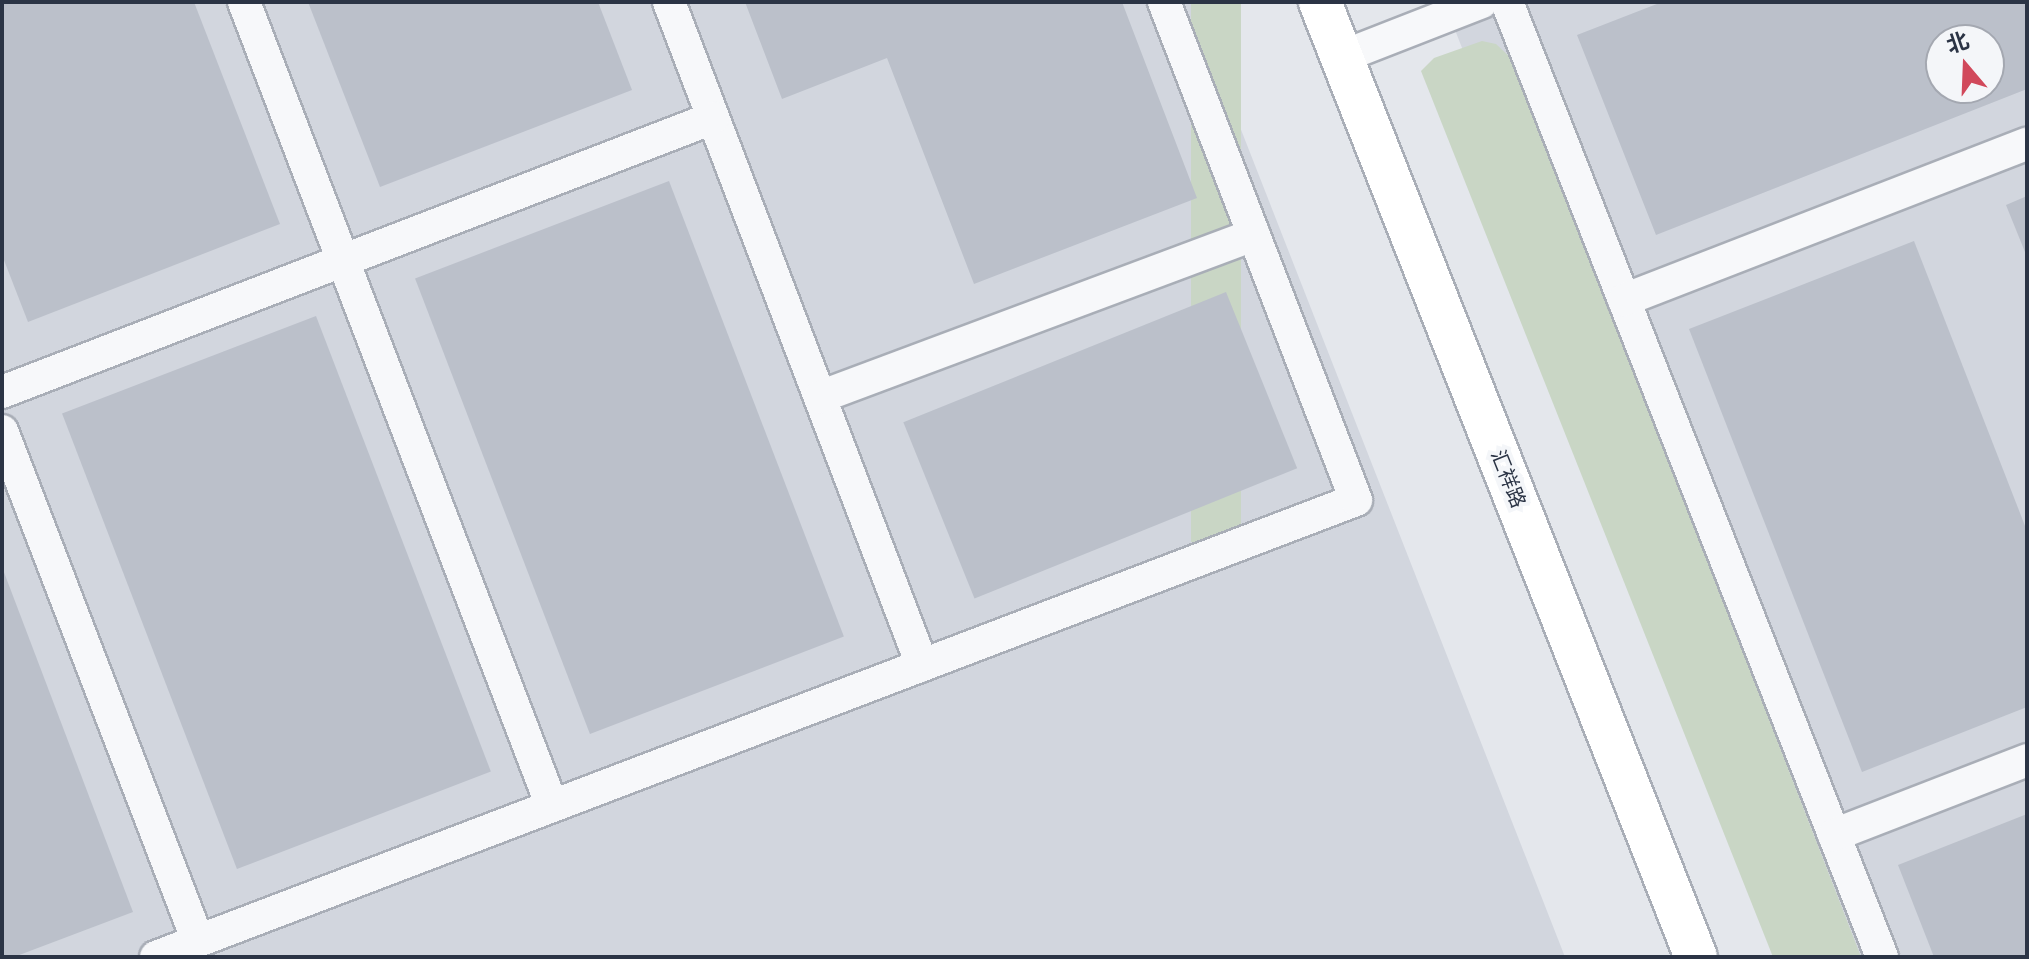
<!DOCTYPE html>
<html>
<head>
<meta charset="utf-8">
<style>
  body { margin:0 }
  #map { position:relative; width:2029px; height:959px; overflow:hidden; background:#e4e7ec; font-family:"Fira Sans","Noto Sans SC",sans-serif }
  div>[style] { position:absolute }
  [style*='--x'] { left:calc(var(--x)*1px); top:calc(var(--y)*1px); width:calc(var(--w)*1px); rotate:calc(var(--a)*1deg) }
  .built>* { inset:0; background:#d2d6de }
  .green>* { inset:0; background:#c9d6c5; transform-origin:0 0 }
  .building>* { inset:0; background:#bbc0ca; transform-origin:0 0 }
  .roads { filter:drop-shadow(2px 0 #a9aeb7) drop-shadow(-2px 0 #a9aeb7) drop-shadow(0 2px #a9aeb7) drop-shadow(0 -2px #a9aeb7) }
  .minor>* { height:32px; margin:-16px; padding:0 16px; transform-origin:16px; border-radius:16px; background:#f7f8fa }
  .major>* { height:42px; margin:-21px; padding:0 21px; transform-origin:21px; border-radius:21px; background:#fff }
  span { translate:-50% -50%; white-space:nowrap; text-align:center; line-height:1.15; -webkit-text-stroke:8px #f4f6f9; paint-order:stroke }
  .street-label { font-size:20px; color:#2b3445 }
  .frame { position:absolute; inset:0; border:4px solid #2b3445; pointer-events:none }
  .north { position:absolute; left:1925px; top:24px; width:80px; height:80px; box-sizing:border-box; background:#f4f6f9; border:2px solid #a4a8b1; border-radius:50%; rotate:341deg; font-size:22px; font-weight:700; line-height:32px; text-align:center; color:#2b3445 }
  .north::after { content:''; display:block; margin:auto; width:28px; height:36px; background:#d1495b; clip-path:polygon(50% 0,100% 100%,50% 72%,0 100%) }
</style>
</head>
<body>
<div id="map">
  <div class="built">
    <div style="clip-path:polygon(2px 2px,1191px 2px,1565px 957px,2px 957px)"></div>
    <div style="clip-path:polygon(evenodd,1444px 2px,2027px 2px,2027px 957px,1819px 957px,1444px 2px,1941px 40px,1989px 40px,1989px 88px,1941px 88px,1941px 40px)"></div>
  </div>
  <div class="green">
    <div style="left:1191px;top:2px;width:50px;height:540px"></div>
    <div style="clip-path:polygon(1482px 41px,1496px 44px,1514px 61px,1861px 957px,1773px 957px,1421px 71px,1434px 58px)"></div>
  </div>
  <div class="building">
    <div style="clip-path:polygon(2px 2px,194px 2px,280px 224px,28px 322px,2px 255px)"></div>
    <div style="clip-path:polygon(308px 2px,598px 2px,632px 90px,380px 187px)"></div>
    <div style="clip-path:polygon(745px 2px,1122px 2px,1197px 198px,974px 284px,887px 58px,782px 99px)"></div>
    <div style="clip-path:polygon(evenodd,1662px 2px,2027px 2px,2027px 89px,1656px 235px,1577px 35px,1662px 2px,1941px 40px,1989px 40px,1989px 88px,1941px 88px,1941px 40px)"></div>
    <div style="left:669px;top:181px;width:488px;height:272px;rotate:69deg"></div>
    <div style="clip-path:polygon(2027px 196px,2027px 257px,2006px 205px)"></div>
    <div style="clip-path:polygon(1914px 241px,2027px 531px,2027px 707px,1862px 772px,1689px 329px)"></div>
    <div style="left:1226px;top:292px;width:190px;height:348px;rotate:68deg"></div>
    <div style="left:316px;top:316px;width:488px;height:272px;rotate:69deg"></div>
    <div style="clip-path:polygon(2px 567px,133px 912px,14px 957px,2px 957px)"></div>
    <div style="clip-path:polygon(2027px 814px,2027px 957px,1934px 957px,1898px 865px)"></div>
  </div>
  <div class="roads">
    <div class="minor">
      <div style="--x:244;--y:2;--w:861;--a:69.04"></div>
      <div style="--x:669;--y:2;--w:710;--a:69.11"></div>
      <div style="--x:1507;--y:2;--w:1026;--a:68.56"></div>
      <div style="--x:1341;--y:57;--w:151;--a:-21.3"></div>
      <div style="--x:1624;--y:300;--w:432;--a:-21.2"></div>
      <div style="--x:2;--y:392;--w:762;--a:-21.08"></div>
      <div style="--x:820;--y:397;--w:463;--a:-20.5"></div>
      <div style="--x:2;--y:431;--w:546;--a:68.98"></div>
      <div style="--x:1834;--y:835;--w:207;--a:-21.2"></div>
      <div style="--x:156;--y:957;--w:1284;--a:-20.85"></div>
      <div style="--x:1356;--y:500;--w:534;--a:-111.08"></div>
    </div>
    <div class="major">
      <div style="--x:1320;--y:2;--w:1026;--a:68.51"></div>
    </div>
  </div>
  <div class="street-label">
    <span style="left:1508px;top:479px;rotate:68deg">汇祥路</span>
  </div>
  <div class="frame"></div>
  <div class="north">北</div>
</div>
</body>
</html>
